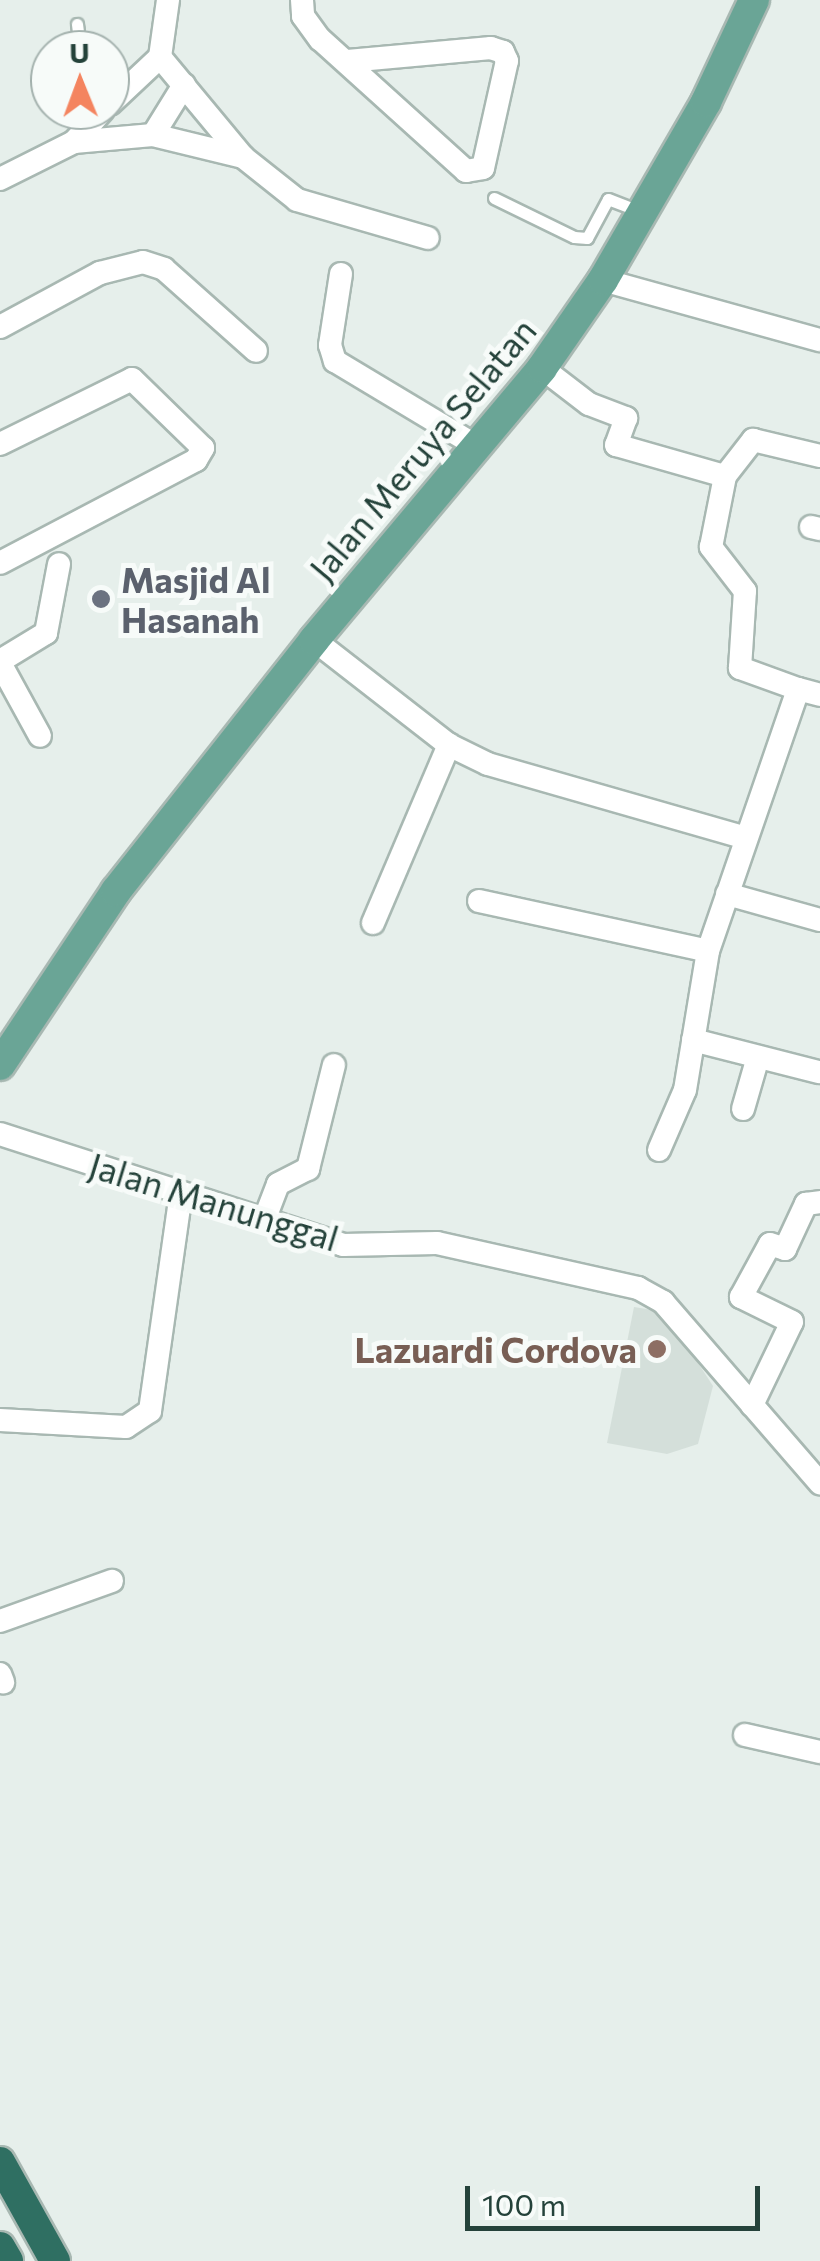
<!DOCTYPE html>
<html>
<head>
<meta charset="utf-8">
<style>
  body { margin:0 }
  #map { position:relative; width:820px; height:2261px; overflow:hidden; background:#e6efeb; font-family:Commissioner,sans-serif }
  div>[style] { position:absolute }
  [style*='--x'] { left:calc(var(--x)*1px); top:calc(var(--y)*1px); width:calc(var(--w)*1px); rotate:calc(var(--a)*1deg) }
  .built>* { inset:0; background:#d4dfda }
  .roads { filter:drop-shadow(2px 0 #a8b8b2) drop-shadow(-2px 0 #a8b8b2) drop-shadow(0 2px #a8b8b2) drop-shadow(0 -2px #a8b8b2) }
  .lane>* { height:11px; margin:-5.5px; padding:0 5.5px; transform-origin:5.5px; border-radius:5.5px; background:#fff }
  .street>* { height:22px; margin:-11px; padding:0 11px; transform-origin:11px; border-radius:11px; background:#fff }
  .primary>* { height:30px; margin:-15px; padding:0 15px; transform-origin:15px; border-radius:15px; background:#6aa596 }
  .highway>* { height:30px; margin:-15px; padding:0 15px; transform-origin:15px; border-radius:15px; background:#2f6f62 }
  .dots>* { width:28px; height:28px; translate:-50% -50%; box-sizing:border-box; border:5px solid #f7fbf9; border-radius:50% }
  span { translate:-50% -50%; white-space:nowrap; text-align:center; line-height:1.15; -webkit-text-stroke:10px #f7fbf9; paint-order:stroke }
  .street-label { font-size:35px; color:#24423a }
  .worship-label { font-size:35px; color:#5b616d; font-weight:700 }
  .left { translate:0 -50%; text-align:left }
  .education-label { font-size:35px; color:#785e54; font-weight:700 }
  .right { translate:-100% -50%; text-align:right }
  .north { position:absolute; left:30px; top:30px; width:100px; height:100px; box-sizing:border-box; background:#f7fbf9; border:2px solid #a3b1ad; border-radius:50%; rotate:359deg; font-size:28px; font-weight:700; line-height:40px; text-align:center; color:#24423a }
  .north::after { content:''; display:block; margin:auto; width:35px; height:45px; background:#f4845f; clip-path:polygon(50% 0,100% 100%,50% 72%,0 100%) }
  .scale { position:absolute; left:465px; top:2186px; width:295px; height:45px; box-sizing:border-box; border:5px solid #24423a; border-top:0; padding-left:12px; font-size:30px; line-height:35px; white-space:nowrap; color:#24423a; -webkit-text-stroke:8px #f7fbf9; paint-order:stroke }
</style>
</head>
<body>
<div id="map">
  <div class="built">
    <div style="clip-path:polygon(634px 1307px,665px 1312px,713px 1386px,698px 1444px,667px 1454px,607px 1443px)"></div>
  </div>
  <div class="roads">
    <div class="lane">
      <div style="--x:77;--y:24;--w:26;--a:83"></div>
      <div style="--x:494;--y:198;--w:89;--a:26"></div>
      <div style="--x:574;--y:237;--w:13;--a:4"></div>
      <div style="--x:587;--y:238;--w:44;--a:-61.7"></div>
      <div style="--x:608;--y:199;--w:33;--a:21"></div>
    </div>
    <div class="street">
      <div style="--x:302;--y:0;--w:16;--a:86"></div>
      <div style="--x:303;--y:16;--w:29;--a:54"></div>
      <div style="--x:320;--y:39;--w:197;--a:42.1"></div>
      <div style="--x:466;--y:171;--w:17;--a:-10"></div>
      <div style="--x:483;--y:168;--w:110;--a:-77.4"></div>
      <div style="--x:507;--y:61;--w:10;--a:-114"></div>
      <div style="--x:503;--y:52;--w:13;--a:-162"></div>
      <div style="--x:491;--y:48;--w:144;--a:174.8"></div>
      <div style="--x:160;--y:57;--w:130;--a:50.3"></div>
      <div style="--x:243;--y:157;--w:69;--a:38.5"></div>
      <div style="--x:297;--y:200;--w:136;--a:16.2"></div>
      <div style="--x:110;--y:104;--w:69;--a:-43.2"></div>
      <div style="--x:160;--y:57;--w:58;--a:-82"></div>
      <div style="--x:153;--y:135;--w:59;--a:-58.2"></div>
      <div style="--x:74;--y:142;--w:79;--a:-5.1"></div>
      <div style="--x:153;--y:135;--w:93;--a:13.7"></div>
      <div style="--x:0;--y:179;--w:83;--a:-26.6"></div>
      <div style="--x:74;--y:142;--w:43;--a:-47.8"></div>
      <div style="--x:341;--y:274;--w:72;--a:98.8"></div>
      <div style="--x:330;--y:345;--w:17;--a:73"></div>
      <div style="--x:335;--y:361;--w:163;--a:31"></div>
      <div style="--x:603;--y:280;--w:225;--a:15.5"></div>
      <div style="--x:0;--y:327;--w:114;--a:-28.4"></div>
      <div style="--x:100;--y:273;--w:44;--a:-14.3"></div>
      <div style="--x:143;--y:262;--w:22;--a:18"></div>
      <div style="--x:164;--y:269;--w:123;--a:41.7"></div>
      <div style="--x:542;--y:368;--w:59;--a:37.5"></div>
      <div style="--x:589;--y:404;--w:40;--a:21"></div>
      <div style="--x:626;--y:418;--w:29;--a:110"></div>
      <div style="--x:616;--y:445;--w:113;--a:15.9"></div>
      <div style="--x:0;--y:444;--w:147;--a:-26.2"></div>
      <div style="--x:132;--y:379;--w:99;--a:44.2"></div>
      <div style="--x:203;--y:448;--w:14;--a:120"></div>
      <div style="--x:196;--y:460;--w:221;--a:152.3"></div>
      <div style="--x:811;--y:527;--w:9;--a:13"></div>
      <div style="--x:314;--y:640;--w:171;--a:37.9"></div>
      <div style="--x:449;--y:745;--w:43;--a:26"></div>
      <div style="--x:488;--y:764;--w:268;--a:16"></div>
      <div style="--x:0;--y:661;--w:54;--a:-31.3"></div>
      <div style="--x:46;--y:633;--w:70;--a:-79.3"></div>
      <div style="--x:0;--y:663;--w:83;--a:61.3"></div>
      <div style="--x:798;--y:689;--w:62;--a:-160.1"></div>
      <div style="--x:740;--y:668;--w:77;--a:-86.3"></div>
      <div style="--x:745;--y:591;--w:56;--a:-127.7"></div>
      <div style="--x:711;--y:547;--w:72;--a:-78.8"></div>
      <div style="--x:725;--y:476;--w:46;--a:-52.1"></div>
      <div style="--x:753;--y:440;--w:69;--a:13.4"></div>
      <div style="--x:727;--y:894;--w:97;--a:15.6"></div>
      <div style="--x:479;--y:901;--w:234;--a:12.3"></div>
      <div style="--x:373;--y:923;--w:194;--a:-66.9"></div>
      <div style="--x:693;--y:1040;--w:130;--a:14.3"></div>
      <div style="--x:743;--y:1109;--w:54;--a:-73.9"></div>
      <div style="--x:0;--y:1134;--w:361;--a:17.9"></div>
      <div style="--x:343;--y:1245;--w:94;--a:-1.2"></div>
      <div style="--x:437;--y:1243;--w:206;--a:12.6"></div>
      <div style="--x:638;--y:1288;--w:29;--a:29"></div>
      <div style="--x:663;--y:1302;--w:240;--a:49.1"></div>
      <div style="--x:659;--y:1150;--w:65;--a:-66.6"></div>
      <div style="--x:685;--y:1090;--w:141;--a:-80.6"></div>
      <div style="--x:708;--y:951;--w:277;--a:-71"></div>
      <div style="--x:798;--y:689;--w:23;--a:15"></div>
      <div style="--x:265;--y:1218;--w:36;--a:-69"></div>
      <div style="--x:278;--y:1184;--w:34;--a:-27"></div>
      <div style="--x:308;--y:1169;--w:107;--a:-76"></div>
      <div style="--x:752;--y:1405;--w:92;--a:-64.3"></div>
      <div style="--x:792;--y:1322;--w:57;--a:-153.9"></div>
      <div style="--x:741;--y:1297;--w:60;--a:-61.3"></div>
      <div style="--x:770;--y:1244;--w:16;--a:18"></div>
      <div style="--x:785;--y:1249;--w:50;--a:-65"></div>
      <div style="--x:806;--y:1204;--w:14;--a:-8"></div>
      <div style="--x:0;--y:1420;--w:126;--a:3.2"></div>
      <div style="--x:126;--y:1427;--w:29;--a:-34"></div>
      <div style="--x:150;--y:1411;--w:220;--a:-81.9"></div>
      <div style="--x:0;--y:1621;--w:119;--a:-19.7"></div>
      <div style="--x:0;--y:1674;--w:9;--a:69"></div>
      <div style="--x:745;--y:1735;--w:77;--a:12.8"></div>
    </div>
    <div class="primary">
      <div style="--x:0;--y:1065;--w:209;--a:-56.3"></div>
      <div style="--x:116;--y:891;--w:320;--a:-51.7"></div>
      <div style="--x:314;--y:640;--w:355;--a:-50"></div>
      <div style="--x:542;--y:368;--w:107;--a:-55.3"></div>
      <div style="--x:603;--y:280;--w:206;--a:-59.9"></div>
      <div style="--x:706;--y:102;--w:113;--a:-64.8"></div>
    </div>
    <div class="highway">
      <div style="--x:0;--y:2162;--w:113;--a:60.9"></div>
      <div style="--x:0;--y:2247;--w:16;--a:60"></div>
    </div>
  </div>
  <div class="dots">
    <div style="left:101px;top:599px;background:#6b7280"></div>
    <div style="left:657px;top:1349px;background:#8d6e63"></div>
  </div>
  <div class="street-label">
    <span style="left:422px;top:449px;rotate:-50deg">Jalan Meruya Selatan</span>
    <span style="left:214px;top:1201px;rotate:17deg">Jalan Manunggal</span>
  </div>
  <div class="worship-label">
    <span class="left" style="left:121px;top:599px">Masjid Al<br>Hasanah</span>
  </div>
  <div class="education-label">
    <span class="right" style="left:637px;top:1349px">Lazuardi Cordova</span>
  </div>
  <div class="north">U</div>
  <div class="scale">100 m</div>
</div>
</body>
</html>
